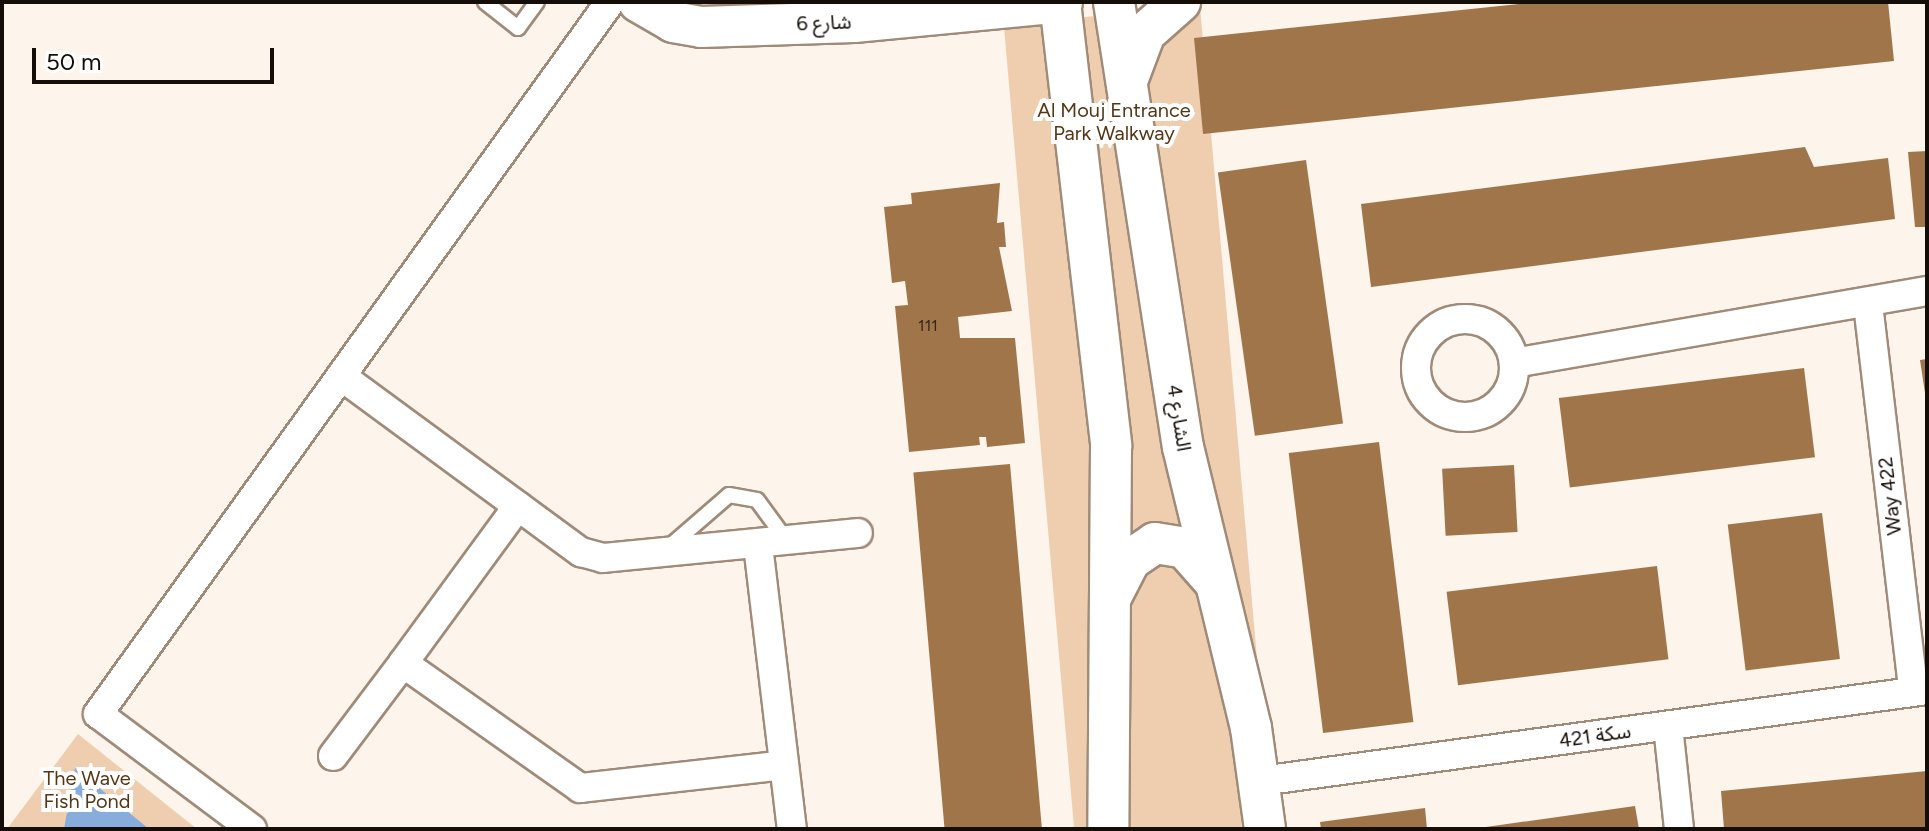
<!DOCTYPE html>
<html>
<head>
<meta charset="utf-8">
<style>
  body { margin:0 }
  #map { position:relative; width:1929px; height:831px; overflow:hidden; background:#fdf4ec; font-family:Figtree,"Noto Sans Arabic",sans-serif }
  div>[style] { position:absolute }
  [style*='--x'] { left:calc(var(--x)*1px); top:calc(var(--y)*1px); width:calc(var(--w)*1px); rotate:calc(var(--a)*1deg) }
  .green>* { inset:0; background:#efceaf; transform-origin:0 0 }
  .water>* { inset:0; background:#87addc }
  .building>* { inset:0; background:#a1754a; transform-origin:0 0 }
  .roads { filter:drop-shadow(2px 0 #a08b79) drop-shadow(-2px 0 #a08b79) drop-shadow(0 2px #a08b79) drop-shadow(0 -2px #a08b79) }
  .lane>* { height:14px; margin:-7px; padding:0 7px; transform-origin:7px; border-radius:7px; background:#fff }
  .street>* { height:28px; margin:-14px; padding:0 14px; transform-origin:14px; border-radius:14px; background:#fff }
  .street>.ring { margin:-14px; padding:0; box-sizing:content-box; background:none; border:28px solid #fff; border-radius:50% }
  .secondary>* { height:40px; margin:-20px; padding:0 20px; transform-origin:20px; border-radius:20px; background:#fff }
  span { translate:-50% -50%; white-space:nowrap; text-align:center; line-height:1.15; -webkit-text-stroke:8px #fff; paint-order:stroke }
  .number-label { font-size:16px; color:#382818 }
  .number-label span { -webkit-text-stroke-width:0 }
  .street-label { font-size:20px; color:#150e08 }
  .park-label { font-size:20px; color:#563614 }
  .frame { position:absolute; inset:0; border:4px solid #150e08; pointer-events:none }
  .scale { position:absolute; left:32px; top:48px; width:242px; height:36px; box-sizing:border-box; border:4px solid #150e08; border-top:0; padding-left:10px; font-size:24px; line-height:28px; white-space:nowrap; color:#150e08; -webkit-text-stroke:6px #fff; paint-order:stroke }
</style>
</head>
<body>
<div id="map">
  <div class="green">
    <div style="left:1200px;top:7px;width:825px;height:197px;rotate:85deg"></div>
    <div style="clip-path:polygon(78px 734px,197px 829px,7px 829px)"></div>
  </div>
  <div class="water">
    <div style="clip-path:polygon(75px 768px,149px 829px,64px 829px)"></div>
  </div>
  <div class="building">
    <div style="clip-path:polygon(1537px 2px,1888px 2px,1894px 61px,1203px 134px,1194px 38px)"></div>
    <div style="clip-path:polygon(1805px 147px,1814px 167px,1888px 158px,1895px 219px,1371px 287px,1361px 204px)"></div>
    <div style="clip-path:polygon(1927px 151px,1927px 227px,1915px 227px,1908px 152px)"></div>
    <div style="left:1306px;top:160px;width:266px;height:89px;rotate:82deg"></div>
    <div style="clip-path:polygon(1000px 183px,997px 223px,1004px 222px,1006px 247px,999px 247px,1012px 311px,958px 317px,960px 338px,1015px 338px,1025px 443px,987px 447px,986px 437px,979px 437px,980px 445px,909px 452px,895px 306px,908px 305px,905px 281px,892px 283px,884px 207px,912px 204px,911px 193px)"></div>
    <div style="clip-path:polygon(1927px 359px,1927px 393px,1925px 393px,1920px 360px)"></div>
    <div style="left:1804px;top:368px;width:90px;height:247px;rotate:83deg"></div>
    <div style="left:1379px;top:442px;width:282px;height:91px;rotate:83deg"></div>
    <div style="left:1010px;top:464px;width:367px;height:97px;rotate:85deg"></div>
    <div style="left:1514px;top:465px;width:67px;height:72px;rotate:87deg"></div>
    <div style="left:1822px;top:513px;width:147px;height:95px;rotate:83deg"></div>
    <div style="left:1657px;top:566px;width:94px;height:212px;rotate:83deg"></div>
    <div style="clip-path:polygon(1927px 771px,1927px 829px,1724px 829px,1721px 791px)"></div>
    <div style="clip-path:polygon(1635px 806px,1639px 829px,1487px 829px,1486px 827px)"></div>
    <div style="clip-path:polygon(1425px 808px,1427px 829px,1321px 829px,1320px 822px)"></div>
  </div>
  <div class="roads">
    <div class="lane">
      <div style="--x:485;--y:2;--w:42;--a:38.2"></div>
      <div style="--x:518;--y:28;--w:32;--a:-54"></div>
      <div style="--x:669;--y:547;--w:79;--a:-40.9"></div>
      <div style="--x:729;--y:495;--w:28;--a:10"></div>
      <div style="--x:757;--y:500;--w:51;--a:53.8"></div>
    </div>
    <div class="street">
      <div style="--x:1868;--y:304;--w:387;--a:83.3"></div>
      <div class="ring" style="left:1416px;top:319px;width:70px;height:70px"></div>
      <div style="--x:1514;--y:363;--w:419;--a:-9.9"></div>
      <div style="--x:341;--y:376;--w:298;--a:36.3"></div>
      <div style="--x:581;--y:552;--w:23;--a:15"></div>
      <div style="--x:603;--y:558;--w:256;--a:-5.6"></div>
      <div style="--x:518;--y:506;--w:195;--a:126.2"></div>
      <div style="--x:403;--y:663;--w:217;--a:35.2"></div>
      <div style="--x:580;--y:788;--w:205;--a:-6.4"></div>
      <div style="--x:758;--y:545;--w:286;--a:83.2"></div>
      <div style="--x:1668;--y:726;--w:104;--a:83.9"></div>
      <div style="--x:333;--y:756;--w:116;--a:-53"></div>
      <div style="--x:1261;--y:781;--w:672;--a:-7.78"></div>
      <div style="--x:252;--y:829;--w:192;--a:-143.2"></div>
      <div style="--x:98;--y:714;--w:877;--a:-54.28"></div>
    </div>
    <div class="secondary">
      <div style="--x:639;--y:2;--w:39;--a:30"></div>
      <div style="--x:673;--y:22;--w:28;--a:10"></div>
      <div style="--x:701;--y:27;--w:153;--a:-1.9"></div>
      <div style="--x:854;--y:22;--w:209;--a:-5.5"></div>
      <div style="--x:1060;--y:2;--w:447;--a:83.4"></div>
      <div style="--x:1111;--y:446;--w:383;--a:90.4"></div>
      <div style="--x:1114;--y:2;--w:450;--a:81.2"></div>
      <div style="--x:1183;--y:447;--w:289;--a:76.4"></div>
      <div style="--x:1251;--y:728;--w:102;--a:82.1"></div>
      <div style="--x:1127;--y:81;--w:51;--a:-69.4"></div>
      <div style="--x:1145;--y:33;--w:47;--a:-41.5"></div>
      <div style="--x:1110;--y:599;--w:44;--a:-62.9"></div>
      <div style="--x:1130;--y:560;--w:30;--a:-34"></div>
      <div style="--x:1155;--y:543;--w:30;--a:9"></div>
      <div style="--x:1185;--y:548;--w:44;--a:48.7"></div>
    </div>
  </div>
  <div class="number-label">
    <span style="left:928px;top:326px">111</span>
  </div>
  <div class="street-label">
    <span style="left:824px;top:23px;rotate:-2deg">شارع 6</span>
    <span style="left:1179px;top:418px;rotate:81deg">الشارع 4</span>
    <span style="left:1890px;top:496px;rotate:-97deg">Way 422</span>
    <span style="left:1595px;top:736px;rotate:-8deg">سكة 421</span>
  </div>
  <div class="park-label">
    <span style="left:1114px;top:122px">Al Mouj Entrance<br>Park Walkway</span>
    <span style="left:87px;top:790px">The Wave<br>Fish Pond</span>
  </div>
  <div class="frame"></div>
  <div class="scale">50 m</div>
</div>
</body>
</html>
